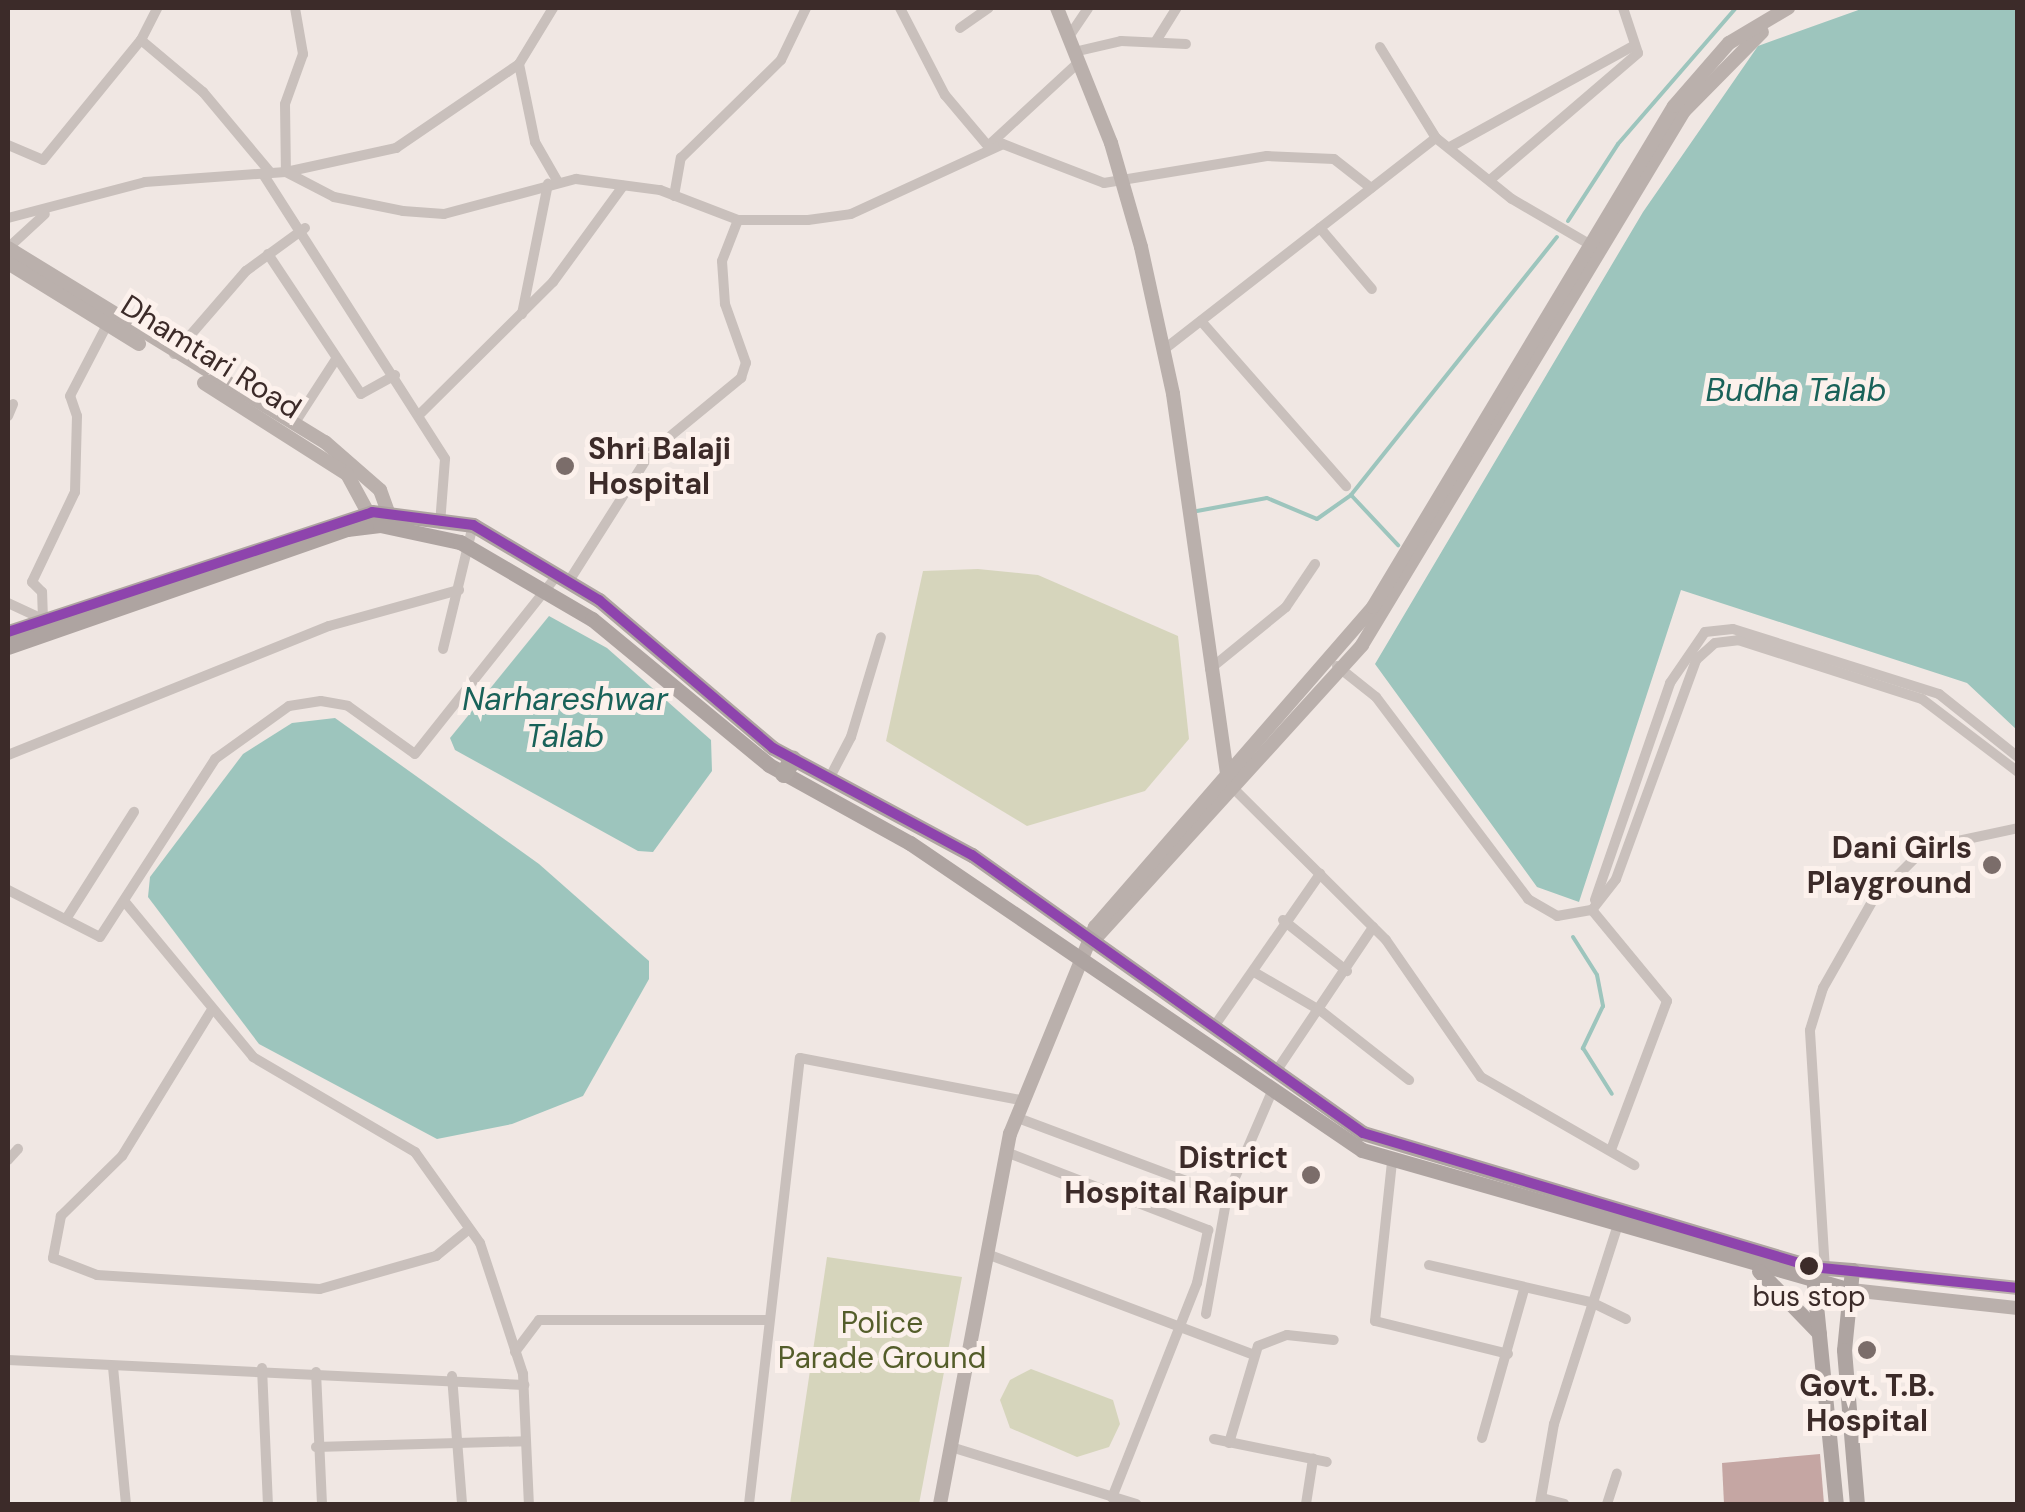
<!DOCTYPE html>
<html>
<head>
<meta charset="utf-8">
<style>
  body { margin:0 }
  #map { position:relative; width:2025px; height:1512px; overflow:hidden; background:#f0e7e3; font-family:"DM Sans",sans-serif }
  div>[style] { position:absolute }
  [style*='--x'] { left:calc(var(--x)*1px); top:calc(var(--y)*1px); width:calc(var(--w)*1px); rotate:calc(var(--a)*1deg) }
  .green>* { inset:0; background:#d6d5bc }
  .water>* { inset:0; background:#9dc5bd }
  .stream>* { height:4px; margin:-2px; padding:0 2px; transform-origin:2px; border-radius:2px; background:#9dc5bd }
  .building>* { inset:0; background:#c5a6a3 }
  .street>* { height:10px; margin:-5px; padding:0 5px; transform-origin:5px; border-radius:5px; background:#c9c0bc }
  .secondary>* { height:14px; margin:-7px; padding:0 7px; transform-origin:7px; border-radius:7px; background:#bab0ac }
  .primary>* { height:15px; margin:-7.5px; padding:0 7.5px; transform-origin:7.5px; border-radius:7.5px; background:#aea4a1 }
  .highway>* { height:18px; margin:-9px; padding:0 9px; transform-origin:9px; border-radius:9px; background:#afa6a2 }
  .bus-1>* { height:10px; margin:-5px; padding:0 5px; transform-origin:5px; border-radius:5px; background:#8e44ad }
  .dots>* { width:28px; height:28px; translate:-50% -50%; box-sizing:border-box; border:5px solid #fcf1ec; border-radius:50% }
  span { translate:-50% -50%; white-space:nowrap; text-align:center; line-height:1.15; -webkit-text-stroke:10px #fcf1ec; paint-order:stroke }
  .bus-label { font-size:28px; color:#3c2b29 }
  .street-label { font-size:30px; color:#3c2b29 }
  .poi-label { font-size:30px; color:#3c2b29; font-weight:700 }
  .left { translate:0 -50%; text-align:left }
  .right { translate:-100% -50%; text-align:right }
  .park-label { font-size:30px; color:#545d2a }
  .water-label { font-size:32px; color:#196259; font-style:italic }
  .frame { position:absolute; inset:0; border:10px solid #3c2b29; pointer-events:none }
</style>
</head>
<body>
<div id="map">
  <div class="green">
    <div style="clip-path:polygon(978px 569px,1038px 575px,1178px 636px,1189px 739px,1145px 791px,1027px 826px,886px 741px,923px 571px)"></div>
    <div style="clip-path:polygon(827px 1257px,962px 1277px,919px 1504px,790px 1504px)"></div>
    <div style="clip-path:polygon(1031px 1369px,1113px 1400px,1120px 1424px,1109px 1447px,1077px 1457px,1010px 1428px,1000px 1400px,1010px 1380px)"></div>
  </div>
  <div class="water">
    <div style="clip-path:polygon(1864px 8px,2017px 8px,2017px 730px,1967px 683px,1681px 590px,1579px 902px,1537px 887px,1375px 664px,1643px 212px,1758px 46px)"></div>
    <div style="clip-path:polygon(549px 616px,607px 648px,711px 740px,712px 771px,653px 852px,638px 851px,455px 750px,450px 738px)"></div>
    <div style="clip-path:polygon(335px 718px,539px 864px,649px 961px,649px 979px,583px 1096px,512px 1124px,437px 1139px,259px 1044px,148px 897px,150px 877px,243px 754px,292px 723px)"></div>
  </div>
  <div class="stream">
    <div style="--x:1568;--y:221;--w:92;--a:-57"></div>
    <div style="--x:1618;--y:144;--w:180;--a:-49.1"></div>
    <div style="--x:1351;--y:495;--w:69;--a:46.8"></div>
    <div style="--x:1197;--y:511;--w:71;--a:-10.5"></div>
    <div style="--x:1267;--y:498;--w:54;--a:22.8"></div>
    <div style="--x:1317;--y:519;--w:42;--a:-35.2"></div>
    <div style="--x:1351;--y:495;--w:330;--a:-51.4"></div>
    <div style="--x:1573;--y:937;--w:45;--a:57.7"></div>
    <div style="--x:1597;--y:975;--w:32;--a:79"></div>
    <div style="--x:1603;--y:1006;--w:47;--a:115.5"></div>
    <div style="--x:1583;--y:1048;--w:54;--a:57.8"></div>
  </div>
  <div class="building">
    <div style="clip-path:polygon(1820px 1454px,1824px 1504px,1724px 1504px,1722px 1463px)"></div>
  </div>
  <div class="street">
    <div style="--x:295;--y:8;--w:47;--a:80.1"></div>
    <div style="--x:303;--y:54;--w:53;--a:109.8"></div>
    <div style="--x:285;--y:104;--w:68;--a:89.2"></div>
    <div style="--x:286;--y:172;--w:113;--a:-12.3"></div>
    <div style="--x:396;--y:148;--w:149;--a:-34.3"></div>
    <div style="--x:519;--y:64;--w:66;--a:-58.7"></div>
    <div style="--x:900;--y:8;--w:98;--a:62.7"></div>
    <div style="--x:945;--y:95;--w:67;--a:49.9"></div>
    <div style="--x:988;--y:146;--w:122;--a:-42.7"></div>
    <div style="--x:960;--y:28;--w:35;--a:-35"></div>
    <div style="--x:1068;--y:38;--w:36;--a:-56"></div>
    <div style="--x:141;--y:40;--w:81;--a:40"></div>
    <div style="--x:203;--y:92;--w:104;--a:50.1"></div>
    <div style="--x:1156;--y:41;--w:39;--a:-58"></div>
    <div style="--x:1380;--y:47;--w:107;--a:58.4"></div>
    <div style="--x:1074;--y:52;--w:48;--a:-13.2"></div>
    <div style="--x:1121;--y:41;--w:65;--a:2.6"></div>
    <div style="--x:519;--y:64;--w:80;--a:78.4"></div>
    <div style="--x:535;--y:142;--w:46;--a:60.1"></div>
    <div style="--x:8;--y:145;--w:38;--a:23"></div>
    <div style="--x:43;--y:160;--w:155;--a:-50.8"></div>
    <div style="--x:141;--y:40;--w:36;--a:-63"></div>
    <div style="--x:1450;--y:147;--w:211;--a:-28.9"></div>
    <div style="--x:263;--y:174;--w:338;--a:57.4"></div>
    <div style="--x:445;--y:459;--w:65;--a:94.4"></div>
    <div style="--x:1490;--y:180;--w:195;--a:-40.6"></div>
    <div style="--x:1638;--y:53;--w:47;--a:-108.4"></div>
    <div style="--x:674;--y:196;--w:39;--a:-80"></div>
    <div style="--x:681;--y:158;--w:140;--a:-44.4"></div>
    <div style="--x:781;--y:60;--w:58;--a:-64.3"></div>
    <div style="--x:8;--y:218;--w:142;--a:-14.7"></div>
    <div style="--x:145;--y:182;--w:141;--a:-4.1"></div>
    <div style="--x:286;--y:172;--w:54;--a:27.5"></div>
    <div style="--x:334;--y:197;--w:70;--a:11.5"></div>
    <div style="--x:403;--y:211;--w:41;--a:4.2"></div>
    <div style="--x:444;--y:214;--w:137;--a:-14.9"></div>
    <div style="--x:576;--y:179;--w:85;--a:7.5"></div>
    <div style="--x:660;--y:190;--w:84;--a:21"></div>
    <div style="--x:738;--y:220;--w:70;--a:0"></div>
    <div style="--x:808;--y:220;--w:43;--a:-7.9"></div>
    <div style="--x:851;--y:214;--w:167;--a:-24.7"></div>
    <div style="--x:1003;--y:144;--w:108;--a:21.1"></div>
    <div style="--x:1104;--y:183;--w:165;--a:-9.4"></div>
    <div style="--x:1267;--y:156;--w:67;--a:2.6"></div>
    <div style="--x:1334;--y:159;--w:47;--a:38.1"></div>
    <div style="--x:1320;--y:228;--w:80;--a:49.6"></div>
    <div style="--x:8;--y:248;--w:50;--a:-42.6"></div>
    <div style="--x:268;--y:254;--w:168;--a:56.4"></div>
    <div style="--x:361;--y:394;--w:39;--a:-29"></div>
    <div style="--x:522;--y:314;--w:133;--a:-78.7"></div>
    <div style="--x:1201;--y:321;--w:220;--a:48.7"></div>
    <div style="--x:1162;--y:351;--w:347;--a:-37.9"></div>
    <div style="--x:1436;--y:138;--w:97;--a:38.8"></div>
    <div style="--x:1512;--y:199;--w:95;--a:30.3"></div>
    <div style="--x:174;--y:354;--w:110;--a:-49.1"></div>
    <div style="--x:246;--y:271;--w:73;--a:-36.1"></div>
    <div style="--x:421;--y:413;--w:186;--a:-44.8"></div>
    <div style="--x:553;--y:282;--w:119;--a:-53.9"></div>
    <div style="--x:8;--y:416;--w:13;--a:-67"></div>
    <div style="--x:294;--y:424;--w:77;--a:-57.1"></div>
    <div style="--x:569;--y:581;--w:153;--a:-57.6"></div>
    <div style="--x:651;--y:452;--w:117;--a:-39.4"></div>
    <div style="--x:741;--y:378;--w:16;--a:-72"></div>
    <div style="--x:746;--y:363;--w:63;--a:-109.6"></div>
    <div style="--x:725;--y:304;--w:43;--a:-94"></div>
    <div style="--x:722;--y:261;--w:44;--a:-68.7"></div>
    <div style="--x:8;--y:603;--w:38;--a:25"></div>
    <div style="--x:43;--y:619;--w:27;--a:-92"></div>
    <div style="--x:42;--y:592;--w:14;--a:-135"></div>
    <div style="--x:32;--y:582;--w:100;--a:-64.5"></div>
    <div style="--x:75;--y:492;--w:76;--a:-88.5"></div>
    <div style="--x:77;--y:416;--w:21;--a:-109"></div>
    <div style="--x:70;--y:396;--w:80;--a:-62.5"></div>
    <div style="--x:443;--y:649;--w:128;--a:-76.4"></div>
    <div style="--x:1337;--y:666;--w:50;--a:38.5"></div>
    <div style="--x:1376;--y:697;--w:253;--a:53"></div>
    <div style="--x:1528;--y:899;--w:34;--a:30"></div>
    <div style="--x:1557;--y:916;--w:36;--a:-10"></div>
    <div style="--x:1592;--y:910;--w:39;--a:-52"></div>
    <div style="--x:1616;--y:879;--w:233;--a:-69.9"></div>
    <div style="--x:1696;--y:660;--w:25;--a:-42"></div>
    <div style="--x:1715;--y:643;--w:23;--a:-7"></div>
    <div style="--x:1738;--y:640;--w:193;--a:17.8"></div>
    <div style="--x:1922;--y:699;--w:121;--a:37.2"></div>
    <div style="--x:1210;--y:669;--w:98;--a:-39.2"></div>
    <div style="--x:1286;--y:607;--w:52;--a:-56"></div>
    <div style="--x:8;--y:755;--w:346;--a:-21.9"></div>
    <div style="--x:329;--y:626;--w:135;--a:-15.5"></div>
    <div style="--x:829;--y:779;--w:47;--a:-62.4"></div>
    <div style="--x:851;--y:737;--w:104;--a:-73.3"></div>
    <div style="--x:1229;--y:784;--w:221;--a:44.8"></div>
    <div style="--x:1386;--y:940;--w:167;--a:55.3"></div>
    <div style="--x:1481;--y:1077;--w:177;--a:29.9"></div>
    <div style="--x:8;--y:890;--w:103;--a:27.1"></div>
    <div style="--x:100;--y:937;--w:212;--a:-57.1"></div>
    <div style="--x:215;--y:759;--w:91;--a:-35.6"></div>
    <div style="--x:289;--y:706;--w:32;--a:-9"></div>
    <div style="--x:321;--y:701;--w:27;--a:10"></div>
    <div style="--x:348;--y:706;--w:82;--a:35.6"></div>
    <div style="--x:415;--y:754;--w:230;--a:-51.5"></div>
    <div style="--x:1595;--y:900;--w:230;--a:-70.9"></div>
    <div style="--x:1670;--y:683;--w:62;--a:-55.5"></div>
    <div style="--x:1705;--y:632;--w:28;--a:-6"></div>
    <div style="--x:1733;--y:629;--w:216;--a:17.5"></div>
    <div style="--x:1939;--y:694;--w:101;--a:38.6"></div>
    <div style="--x:125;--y:902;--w:201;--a:50.4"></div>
    <div style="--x:253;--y:1057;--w:188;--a:30.4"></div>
    <div style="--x:415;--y:1152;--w:112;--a:54.5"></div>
    <div style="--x:480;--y:1243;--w:138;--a:71.8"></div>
    <div style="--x:523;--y:1374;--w:130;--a:87.4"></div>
    <div style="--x:1592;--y:910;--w:118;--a:50.5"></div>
    <div style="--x:1667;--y:1001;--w:159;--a:110.6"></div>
    <div style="--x:66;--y:919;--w:127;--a:-57.6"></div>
    <div style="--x:1283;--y:920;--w:82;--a:38.6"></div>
    <div style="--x:1254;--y:972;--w:78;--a:30.2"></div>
    <div style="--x:1321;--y:1011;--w:112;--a:38.1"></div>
    <div style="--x:211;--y:1011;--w:170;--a:121.5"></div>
    <div style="--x:122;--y:1156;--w:86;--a:135.5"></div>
    <div style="--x:61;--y:1216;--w:43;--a:100.8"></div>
    <div style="--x:53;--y:1258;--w:47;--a:21.1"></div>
    <div style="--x:97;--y:1275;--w:223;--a:3.6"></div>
    <div style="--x:320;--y:1289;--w:121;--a:-15.9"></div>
    <div style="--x:436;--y:1256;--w:41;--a:-39.1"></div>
    <div style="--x:1213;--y:1028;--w:188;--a:-55.2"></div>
    <div style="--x:1275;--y:1073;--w:176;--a:-56.1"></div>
    <div style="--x:1018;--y:1118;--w:223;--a:20.5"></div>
    <div style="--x:1006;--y:1152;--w:217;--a:21.1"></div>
    <div style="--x:1208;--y:1230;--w:54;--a:101.7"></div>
    <div style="--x:1197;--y:1283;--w:231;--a:111.6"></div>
    <div style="--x:8;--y:1160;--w:15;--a:-48"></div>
    <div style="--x:1392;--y:1162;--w:160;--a:96.1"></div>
    <div style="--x:1375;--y:1321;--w:137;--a:13.9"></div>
    <div style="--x:987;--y:1254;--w:285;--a:20.7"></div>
    <div style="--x:1429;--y:1265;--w:166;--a:12.9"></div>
    <div style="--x:1591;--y:1302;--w:39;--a:26"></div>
    <div style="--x:1825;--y:1270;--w:240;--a:-93.6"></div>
    <div style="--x:1810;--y:1030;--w:44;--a:-72.8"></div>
    <div style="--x:1823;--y:988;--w:101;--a:-60.4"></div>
    <div style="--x:1873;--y:900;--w:74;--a:-45"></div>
    <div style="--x:1925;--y:848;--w:95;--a:-12.1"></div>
    <div style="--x:1206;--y:1314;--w:120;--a:-79.9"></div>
    <div style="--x:1227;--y:1196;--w:111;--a:-66.7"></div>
    <div style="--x:515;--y:1352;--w:40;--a:-53"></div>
    <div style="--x:539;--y:1320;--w:228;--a:0"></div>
    <div style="--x:8;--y:1360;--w:517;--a:2.77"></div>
    <div style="--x:113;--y:1367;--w:138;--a:84.6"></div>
    <div style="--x:262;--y:1368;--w:136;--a:87.5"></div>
    <div style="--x:316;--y:1372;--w:132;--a:87.4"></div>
    <div style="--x:452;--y:1376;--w:128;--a:85.5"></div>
    <div style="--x:1482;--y:1438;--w:154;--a:-74.2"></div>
    <div style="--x:1214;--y:1439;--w:115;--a:11.5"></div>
    <div style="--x:1229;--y:1443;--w:101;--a:-73.4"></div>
    <div style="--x:1258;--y:1346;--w:31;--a:-21"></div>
    <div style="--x:1287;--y:1335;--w:47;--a:6.1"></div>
    <div style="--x:316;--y:1447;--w:210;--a:-1.6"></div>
    <div style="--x:951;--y:1447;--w:194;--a:17.1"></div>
    <div style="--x:1542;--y:1498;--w:23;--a:15"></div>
    <div style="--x:749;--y:1504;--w:449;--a:-83.5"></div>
    <div style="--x:800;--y:1058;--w:229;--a:10.8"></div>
    <div style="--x:1306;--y:1504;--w:46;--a:-81.2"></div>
    <div style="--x:1540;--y:1504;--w:81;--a:-80.1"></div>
    <div style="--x:1554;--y:1424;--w:216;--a:-72.2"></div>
    <div style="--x:1607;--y:1504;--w:32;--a:-72"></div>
  </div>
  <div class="secondary">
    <div style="--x:1057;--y:8;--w:145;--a:68.2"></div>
    <div style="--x:1111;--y:143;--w:108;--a:73.9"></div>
    <div style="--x:1141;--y:247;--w:150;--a:77.7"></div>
    <div style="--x:1173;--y:394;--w:385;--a:81.9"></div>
    <div style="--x:8;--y:248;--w:372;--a:31.5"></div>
    <div style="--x:325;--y:442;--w:73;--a:41.1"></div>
    <div style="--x:380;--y:490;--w:33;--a:70"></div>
    <div style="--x:8;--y:263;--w:154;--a:31.7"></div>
    <div style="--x:204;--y:383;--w:169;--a:32.5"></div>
    <div style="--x:347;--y:474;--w:52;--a:61.5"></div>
    <div style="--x:1093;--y:941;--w:400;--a:-47.7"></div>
    <div style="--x:1362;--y:645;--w:624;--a:-58.91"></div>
    <div style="--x:1684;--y:111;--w:111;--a:-45.4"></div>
    <div style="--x:1852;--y:1270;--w:167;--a:6.2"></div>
    <div style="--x:1851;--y:1290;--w:168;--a:6.2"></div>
    <div style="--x:940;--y:1504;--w:377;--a:-79.3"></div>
    <div style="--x:1010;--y:1134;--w:224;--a:-67.7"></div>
    <div style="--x:1095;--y:927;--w:424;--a:-49"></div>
    <div style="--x:1373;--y:607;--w:584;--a:-59"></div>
    <div style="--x:1674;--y:106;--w:84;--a:-48.9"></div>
    <div style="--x:1729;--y:43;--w:69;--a:-30.7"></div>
  </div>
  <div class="primary">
    <div style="--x:8;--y:632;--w:383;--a:-18.2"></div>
    <div style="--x:372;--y:512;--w:102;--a:7.3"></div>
    <div style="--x:473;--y:525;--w:147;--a:30.8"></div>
    <div style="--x:599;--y:600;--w:228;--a:40.4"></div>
    <div style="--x:773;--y:748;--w:226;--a:28.3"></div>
    <div style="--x:972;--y:855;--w:480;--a:35.4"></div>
    <div style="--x:1363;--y:1133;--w:469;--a:16.6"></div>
    <div style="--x:1812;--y:1267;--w:40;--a:4.3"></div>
    <div style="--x:1852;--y:1270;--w:80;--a:95.7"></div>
    <div style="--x:1844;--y:1350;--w:155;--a:85.2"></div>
    <div style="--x:8;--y:647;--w:359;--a:-19.2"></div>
    <div style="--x:347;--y:529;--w:33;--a:-7"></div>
    <div style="--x:380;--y:525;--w:82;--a:12"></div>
    <div style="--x:460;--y:542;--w:153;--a:30.3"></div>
    <div style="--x:592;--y:619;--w:229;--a:39.5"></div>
    <div style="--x:769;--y:765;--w:161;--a:29"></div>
    <div style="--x:910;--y:843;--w:546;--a:34.18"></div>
    <div style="--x:1362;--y:1150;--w:509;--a:15.98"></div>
    <div style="--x:1759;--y:1271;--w:86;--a:45.9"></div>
    <div style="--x:1813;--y:1275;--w:230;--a:84.3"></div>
  </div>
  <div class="highway">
    <div style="--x:784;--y:774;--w:17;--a:-59"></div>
  </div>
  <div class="bus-1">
    <div style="--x:8;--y:632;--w:383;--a:-18.2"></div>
    <div style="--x:372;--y:512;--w:102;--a:7.3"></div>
    <div style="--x:473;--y:525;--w:147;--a:30.8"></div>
    <div style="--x:599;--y:600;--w:228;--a:40.4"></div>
    <div style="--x:773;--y:748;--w:226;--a:28.3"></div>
    <div style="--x:972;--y:855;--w:480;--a:35.4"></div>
    <div style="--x:1363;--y:1133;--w:469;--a:16.6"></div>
    <div style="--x:1812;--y:1267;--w:207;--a:5.8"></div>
  </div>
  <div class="dots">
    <div style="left:565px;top:466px;background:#7b6d6a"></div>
    <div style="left:1992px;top:865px;background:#7b6d6a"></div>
    <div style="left:1311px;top:1175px;background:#7b6d6a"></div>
    <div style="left:1809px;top:1266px;background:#3c2b29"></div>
    <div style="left:1867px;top:1350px;background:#7b6d6a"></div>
  </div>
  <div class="bus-label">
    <span style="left:1809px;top:1297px">bus stop</span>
  </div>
  <div class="street-label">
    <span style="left:211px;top:357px;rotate:32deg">Dhamtari Road</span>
  </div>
  <div class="poi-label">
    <span class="left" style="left:588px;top:466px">Shri Balaji<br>Hospital</span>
    <span class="right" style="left:1972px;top:865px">Dani Girls<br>Playground</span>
    <span class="right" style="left:1288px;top:1175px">District<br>Hospital Raipur</span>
    <span style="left:1867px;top:1403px">Govt. T.B.<br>Hospital</span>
  </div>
  <div class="park-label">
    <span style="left:882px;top:1340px">Police<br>Parade Ground</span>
  </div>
  <div class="water-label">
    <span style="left:1796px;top:390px">Budha Talab</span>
    <span style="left:565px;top:718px">Narhareshwar<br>Talab</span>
  </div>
  <div class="frame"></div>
</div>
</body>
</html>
